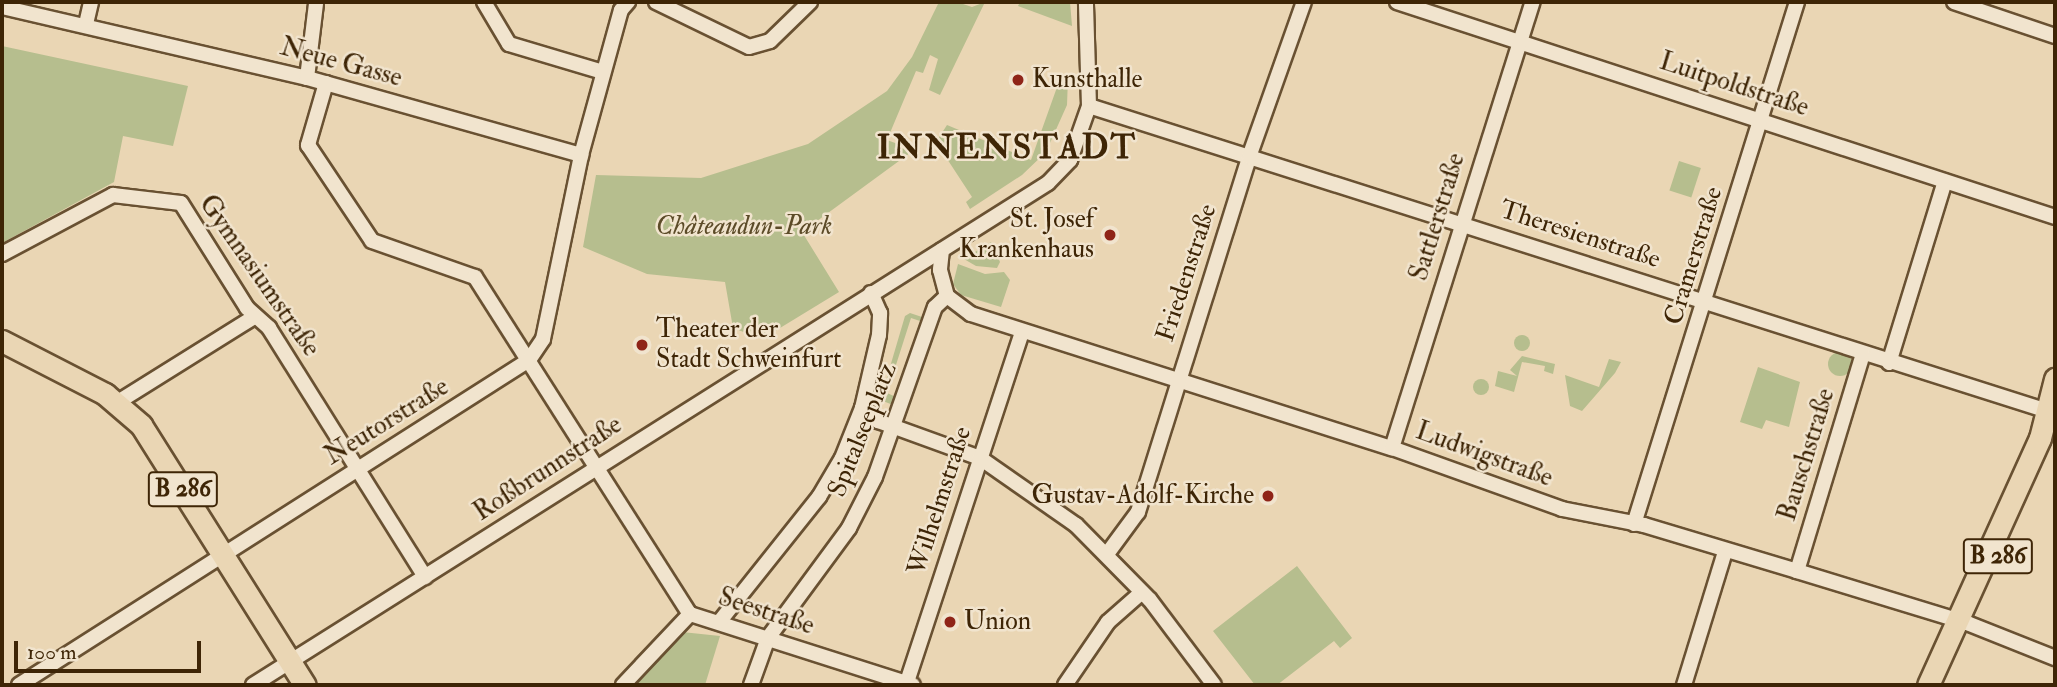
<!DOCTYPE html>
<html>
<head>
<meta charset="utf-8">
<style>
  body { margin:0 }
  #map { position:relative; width:2057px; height:687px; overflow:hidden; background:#ead6b4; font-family:"IM FELL Double Pica",serif }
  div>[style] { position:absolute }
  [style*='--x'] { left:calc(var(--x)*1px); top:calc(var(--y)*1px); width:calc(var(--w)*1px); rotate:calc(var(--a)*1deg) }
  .green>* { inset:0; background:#b6be8e; transform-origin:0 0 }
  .round { border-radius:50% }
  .roads { filter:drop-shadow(2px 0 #695132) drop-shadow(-2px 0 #695132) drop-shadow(0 2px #695132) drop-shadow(0 -2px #695132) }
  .minor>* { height:14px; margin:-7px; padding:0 7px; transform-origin:7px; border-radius:7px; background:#f1e4ce }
  .primary>* { height:21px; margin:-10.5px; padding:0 10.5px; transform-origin:10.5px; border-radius:10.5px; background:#ead6b4 }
  .dots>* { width:19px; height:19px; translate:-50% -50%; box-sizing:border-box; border:4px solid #f1e4ce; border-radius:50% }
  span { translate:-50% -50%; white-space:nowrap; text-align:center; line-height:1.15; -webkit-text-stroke:5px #f1e4ce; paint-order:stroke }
  .shield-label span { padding:2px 5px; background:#f1e4ce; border:2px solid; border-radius:5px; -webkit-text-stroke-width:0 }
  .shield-label { font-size:24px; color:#3e2506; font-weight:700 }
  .street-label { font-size:26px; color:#3e2506 }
  .poi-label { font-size:26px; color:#3e2506 }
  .left { translate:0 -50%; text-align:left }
  .right { translate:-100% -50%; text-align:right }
  .park-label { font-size:26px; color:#5c4b28; font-style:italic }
  .district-label { font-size:33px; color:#3e2506; font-weight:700; letter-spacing:2px }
  .frame { position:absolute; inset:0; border:4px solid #3e2506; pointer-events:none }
  .scale { position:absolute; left:14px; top:641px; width:187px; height:32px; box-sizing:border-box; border:4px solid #3e2506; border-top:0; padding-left:9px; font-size:21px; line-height:24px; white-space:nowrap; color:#3e2506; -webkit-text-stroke:5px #f1e4ce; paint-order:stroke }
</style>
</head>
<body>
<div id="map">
  <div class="green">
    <div style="clip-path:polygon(957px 2px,972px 7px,985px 2px,940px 95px,929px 90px,938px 59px,930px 55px,923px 73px,916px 71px,887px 140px,914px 150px,802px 232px,839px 292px,762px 339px,733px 328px,725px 282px,647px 274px,583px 247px,596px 175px,701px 178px,808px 144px,887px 91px,912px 57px,938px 4px)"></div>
    <div style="clip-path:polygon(1020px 2px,1070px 2px,1072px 26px,1018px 6px)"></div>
    <div style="clip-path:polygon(2px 46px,188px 86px,173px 146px,123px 136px,114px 182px,2px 243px)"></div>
    <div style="clip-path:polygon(1061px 76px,1068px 78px,1067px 105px,1046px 152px,1022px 175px,970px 209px,966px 202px,972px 197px,936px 142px,947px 125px,1031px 160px)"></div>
    <div style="left:1679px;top:161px;width:23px;height:31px;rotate:18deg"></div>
    <div style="clip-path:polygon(991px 242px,1000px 262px,997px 268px,976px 266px,964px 259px)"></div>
    <div style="clip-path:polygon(958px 264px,985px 274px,1004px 272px,1010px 280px,1001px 307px,961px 295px,953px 284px)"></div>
    <div style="clip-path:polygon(910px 313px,922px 317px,920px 321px,911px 318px,887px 393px,896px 397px,893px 405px,883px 401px,882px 394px,905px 316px)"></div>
    <div class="round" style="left:1514px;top:335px;width:16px;height:16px"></div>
    <div class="round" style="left:1828px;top:352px;width:24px;height:24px"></div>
    <div style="clip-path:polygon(1522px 356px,1555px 364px,1553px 374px,1544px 371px,1545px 366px,1522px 362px,1514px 392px,1495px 386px,1498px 371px,1517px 376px,1510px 370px)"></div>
    <div style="clip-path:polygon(1609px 359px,1621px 362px,1615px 373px,1582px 411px,1570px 406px,1565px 375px,1599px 387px)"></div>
    <div style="clip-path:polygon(1758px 367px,1800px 382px,1789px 427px,1766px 420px,1762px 429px,1740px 422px)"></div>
    <div class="round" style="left:1473px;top:379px;width:16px;height:16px"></div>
    <div style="clip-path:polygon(1297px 566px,1352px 638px,1340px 648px,1334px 641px,1277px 685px,1255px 685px,1213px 631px)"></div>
    <div style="clip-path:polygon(682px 632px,720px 636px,705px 685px,630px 685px)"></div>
  </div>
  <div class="roads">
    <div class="minor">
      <div style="--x:484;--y:2;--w:49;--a:59.2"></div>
      <div style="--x:509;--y:44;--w:98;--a:16.6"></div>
      <div style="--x:656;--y:2;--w:103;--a:25.8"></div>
      <div style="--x:749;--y:47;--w:22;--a:-16"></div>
      <div style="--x:770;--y:41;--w:56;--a:-44.3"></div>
      <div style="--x:1397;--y:2;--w:692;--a:18.09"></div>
      <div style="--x:1954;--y:2;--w:107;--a:18.6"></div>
      <div style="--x:2;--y:7;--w:313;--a:13.1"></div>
      <div style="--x:307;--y:78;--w:285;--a:15.7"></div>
      <div style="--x:86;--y:24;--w:23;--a:-77"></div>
      <div style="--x:307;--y:78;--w:75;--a:-83.1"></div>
      <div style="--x:326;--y:83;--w:65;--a:106.2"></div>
      <div style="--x:308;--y:145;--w:115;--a:56.3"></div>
      <div style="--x:372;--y:241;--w:109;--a:19.3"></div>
      <div style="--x:475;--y:277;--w:400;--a:57.5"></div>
      <div style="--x:690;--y:614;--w:234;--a:17.7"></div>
      <div style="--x:1089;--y:106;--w:1013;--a:17.65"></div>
      <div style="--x:942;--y:250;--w:20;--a:96"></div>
      <div style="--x:940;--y:270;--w:27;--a:75"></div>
      <div style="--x:947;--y:296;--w:30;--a:37"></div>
      <div style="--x:971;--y:314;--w:442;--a:17.7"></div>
      <div style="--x:1392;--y:448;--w:181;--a:19.7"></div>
      <div style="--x:1562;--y:509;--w:84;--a:11"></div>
      <div style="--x:1644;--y:525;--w:160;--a:16.7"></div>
      <div style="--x:1797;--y:571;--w:178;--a:17"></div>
      <div style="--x:1967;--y:623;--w:95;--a:21.7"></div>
      <div style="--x:2;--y:254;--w:126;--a:-28"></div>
      <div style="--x:113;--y:195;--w:68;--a:6.7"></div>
      <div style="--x:181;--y:203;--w:124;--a:57.8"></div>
      <div style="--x:247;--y:308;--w:30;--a:42"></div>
      <div style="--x:269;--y:328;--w:294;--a:57.9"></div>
      <div style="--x:1889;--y:363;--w:190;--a:-72.9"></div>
      <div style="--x:118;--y:402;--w:160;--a:-32"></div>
      <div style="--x:862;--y:408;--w:21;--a:39"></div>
      <div style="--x:878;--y:421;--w:109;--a:19.9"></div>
      <div style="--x:980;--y:458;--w:117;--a:34.9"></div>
      <div style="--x:1076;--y:525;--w:105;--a:45.4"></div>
      <div style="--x:1150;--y:600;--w:106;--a:53"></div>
      <div style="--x:1392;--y:448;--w:468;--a:-72.5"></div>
      <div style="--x:1634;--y:524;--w:547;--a:-72.66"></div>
      <div style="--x:1107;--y:554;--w:52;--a:-53.6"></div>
      <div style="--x:1138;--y:512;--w:372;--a:-72.6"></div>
      <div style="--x:1249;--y:157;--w:164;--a:-70.5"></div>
      <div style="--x:1797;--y:571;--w:227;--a:-73.1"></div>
      <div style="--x:720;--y:621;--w:159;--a:-51.4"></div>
      <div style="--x:819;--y:497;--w:45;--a:-59.5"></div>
      <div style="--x:842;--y:458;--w:54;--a:-68.2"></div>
      <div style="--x:862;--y:408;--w:75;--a:-76.9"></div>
      <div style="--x:879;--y:335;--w:22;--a:-87"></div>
      <div style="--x:880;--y:313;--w:22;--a:-114"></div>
      <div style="--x:19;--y:685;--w:605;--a:-32.51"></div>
      <div style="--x:529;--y:360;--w:25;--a:-56"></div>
      <div style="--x:543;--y:339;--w:188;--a:-78.3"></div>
      <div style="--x:581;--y:155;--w:150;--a:-74.6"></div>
      <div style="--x:621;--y:10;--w:11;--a:-49"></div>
      <div style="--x:253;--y:685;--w:940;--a:-32.27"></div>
      <div style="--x:1048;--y:183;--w:32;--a:-46"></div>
      <div style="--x:1070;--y:160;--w:57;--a:-70.6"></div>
      <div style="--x:1089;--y:106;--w:104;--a:-91.7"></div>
      <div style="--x:623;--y:685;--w:98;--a:-46.7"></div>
      <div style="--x:751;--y:685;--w:50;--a:-70.1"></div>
      <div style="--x:768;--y:638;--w:137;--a:-53.6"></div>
      <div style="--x:849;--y:528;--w:57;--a:-63"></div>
      <div style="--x:875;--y:477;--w:180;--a:-70.6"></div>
      <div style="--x:935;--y:307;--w:16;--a:-43"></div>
      <div style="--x:906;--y:685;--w:372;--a:-71.8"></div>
      <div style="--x:1065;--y:685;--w:76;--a:-55.7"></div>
      <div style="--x:1108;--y:622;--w:45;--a:-41.4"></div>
      <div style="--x:1684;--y:685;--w:139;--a:-72.9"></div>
    </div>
    <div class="primary">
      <div style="--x:2;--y:341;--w:116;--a:27.2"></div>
      <div style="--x:105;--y:394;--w:48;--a:40.7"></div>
      <div style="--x:141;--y:425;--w:307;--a:57.8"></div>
      <div style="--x:1928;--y:685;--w:271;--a:-65.6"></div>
      <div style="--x:2040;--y:438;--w:61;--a:-75.7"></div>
    </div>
  </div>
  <div class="dots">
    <div style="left:1018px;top:80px;background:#8f2418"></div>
    <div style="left:1110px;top:235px;background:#8f2418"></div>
    <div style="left:642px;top:345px;background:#8f2418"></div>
    <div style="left:1268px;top:496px;background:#8f2418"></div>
    <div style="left:950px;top:622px;background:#8f2418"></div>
  </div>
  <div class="shield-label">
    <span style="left:183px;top:489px">B 286</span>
    <span style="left:1998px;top:556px">B 286</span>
  </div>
  <div class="street-label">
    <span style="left:341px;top:63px;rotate:15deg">Neue Gasse</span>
    <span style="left:1734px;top:85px;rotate:18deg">Luitpoldstraße</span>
    <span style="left:1438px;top:217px;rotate:-73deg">Sattlerstraße</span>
    <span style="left:1580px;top:235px;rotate:18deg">Theresienstraße</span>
    <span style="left:1694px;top:256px;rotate:-73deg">Cramerstraße</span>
    <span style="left:1187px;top:273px;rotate:-72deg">Friedenstraße</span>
    <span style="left:259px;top:276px;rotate:55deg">Gymnasiumstraße</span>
    <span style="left:387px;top:422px;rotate:-32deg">Neutorstraße</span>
    <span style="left:863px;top:430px;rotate:-68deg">Spitalseeplatz</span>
    <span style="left:1484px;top:455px;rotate:20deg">Ludwigstraße</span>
    <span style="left:1807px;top:455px;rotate:-73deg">Bauschstraße</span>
    <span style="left:548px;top:469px;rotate:-33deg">Roßbrunnstraße</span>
    <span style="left:940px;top:501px;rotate:-72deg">Wilhelmstraße</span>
    <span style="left:766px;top:612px;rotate:18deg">Seestraße</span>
  </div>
  <div class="poi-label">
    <span class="left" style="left:1032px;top:80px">Kunsthalle</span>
    <span class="right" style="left:1094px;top:235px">St. Josef<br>Krankenhaus</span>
    <span class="left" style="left:656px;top:345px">Theater der<br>Stadt Schweinfurt</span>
    <span class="right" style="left:1254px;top:496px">Gustav-Adolf-Kirche</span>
    <span class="left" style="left:964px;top:622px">Union</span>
  </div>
  <div class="park-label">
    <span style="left:744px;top:227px">Châteaudun-Park</span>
  </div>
  <div class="district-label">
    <span style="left:1007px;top:148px">INNENSTADT</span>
  </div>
  <div class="frame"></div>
  <div class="scale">100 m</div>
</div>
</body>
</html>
